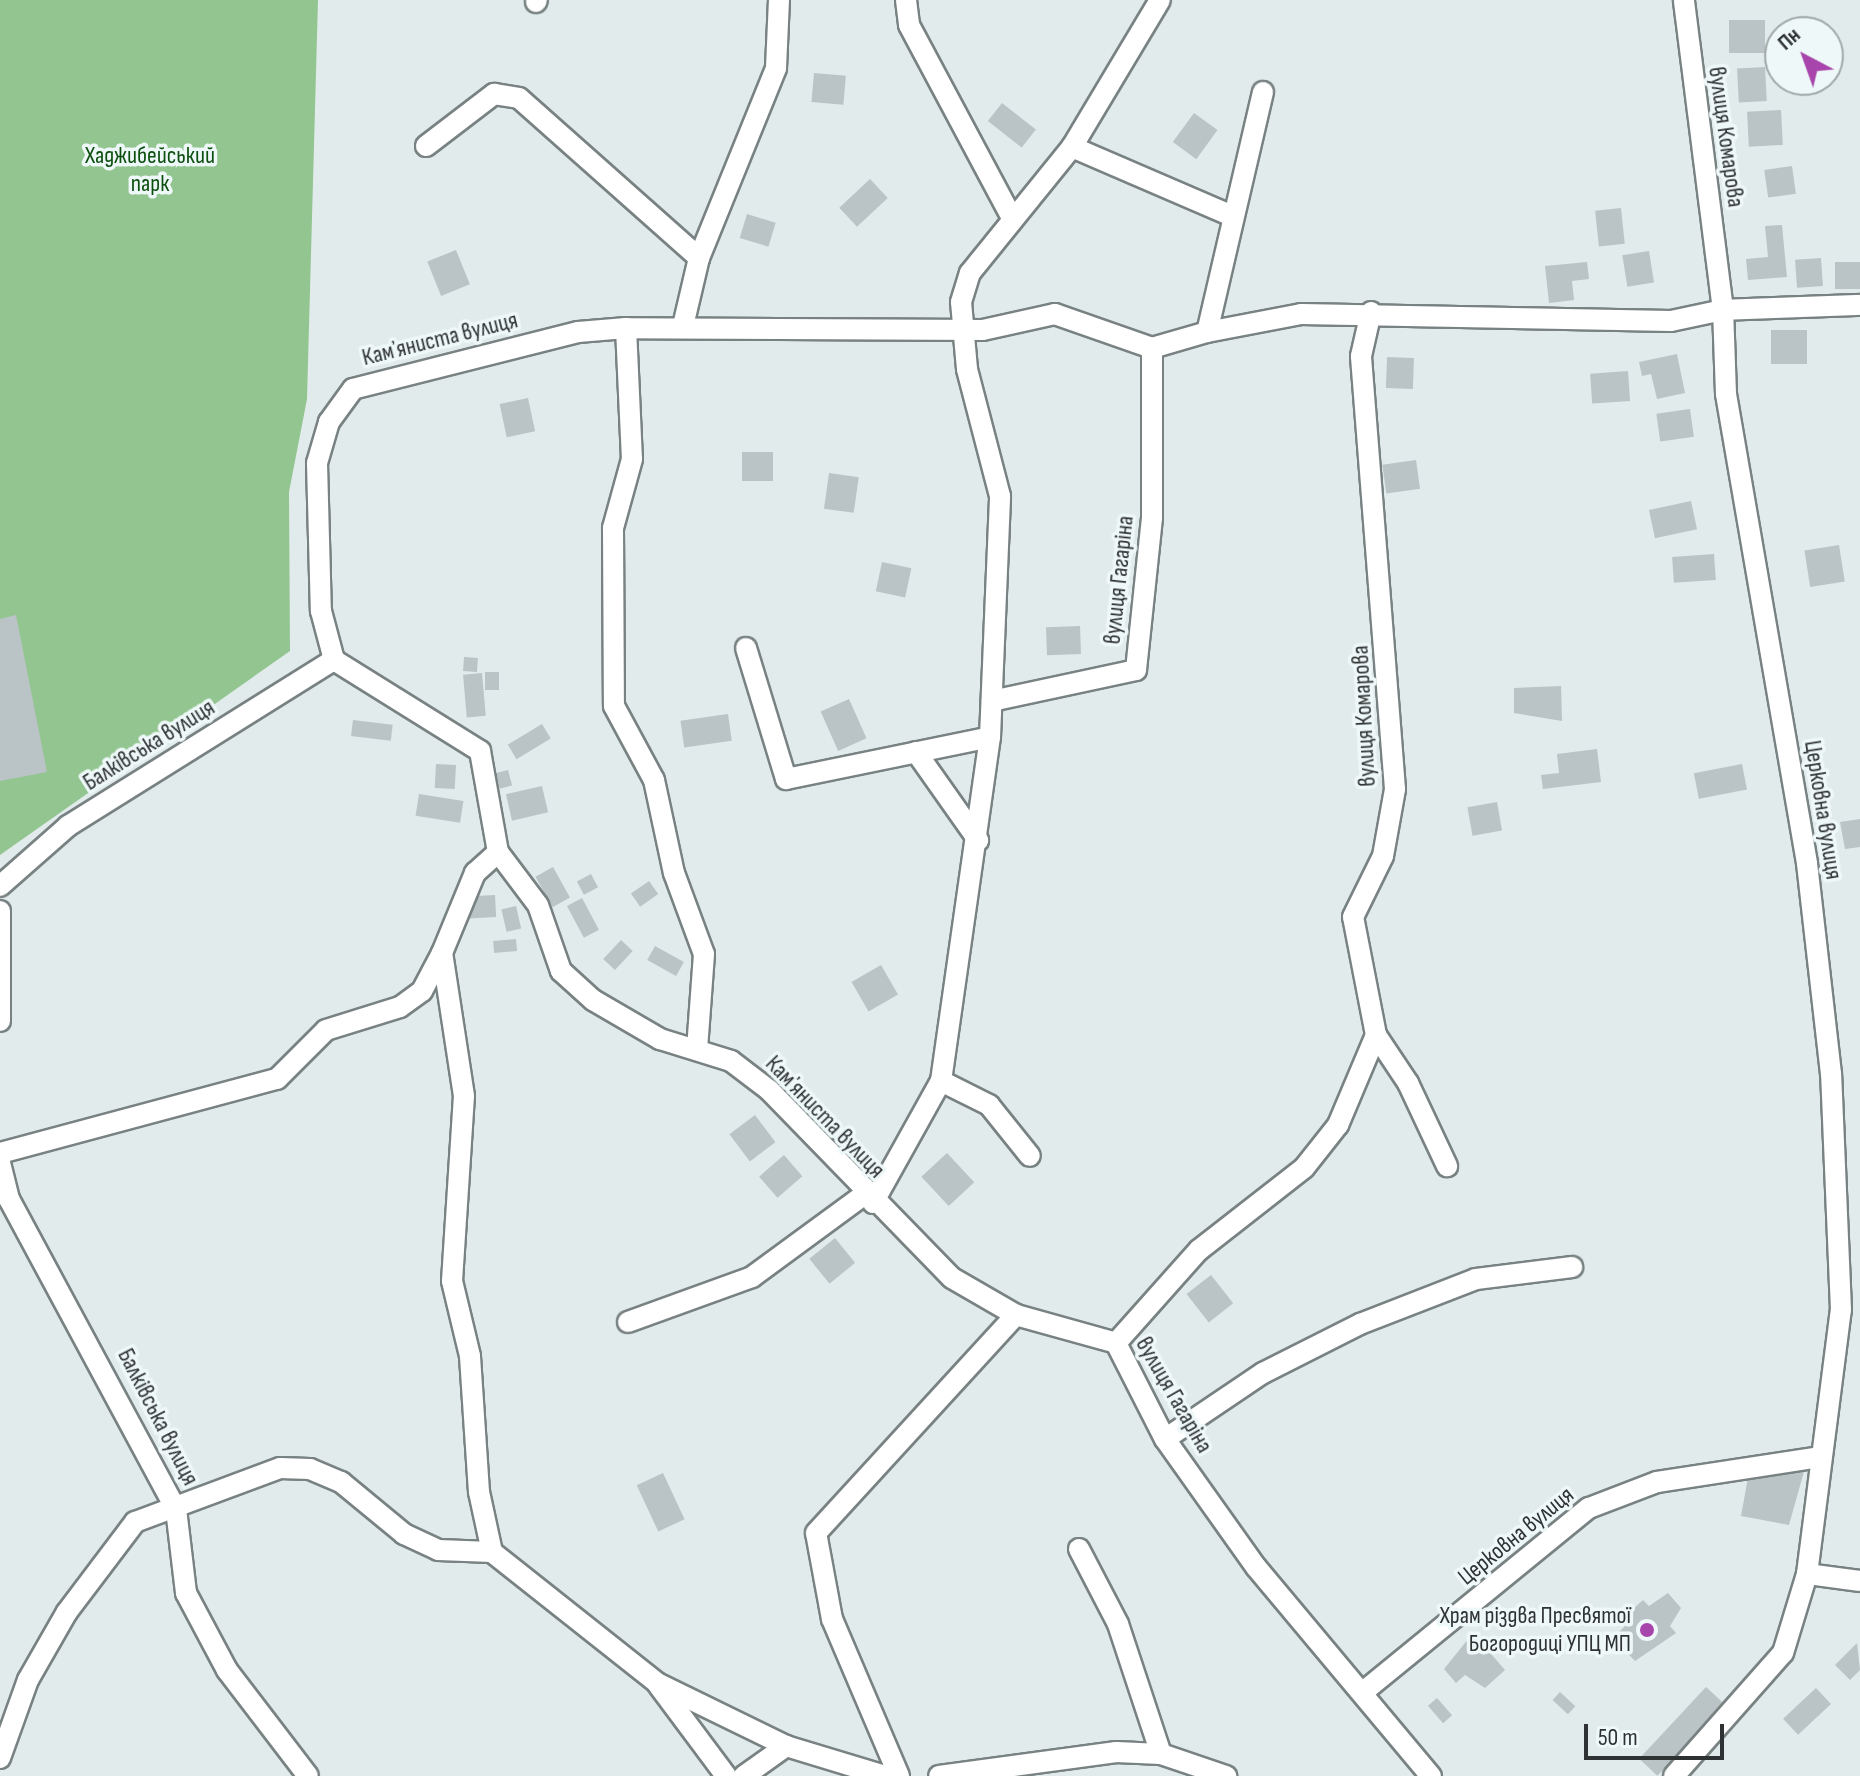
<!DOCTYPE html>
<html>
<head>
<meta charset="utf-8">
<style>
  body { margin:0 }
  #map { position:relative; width:1860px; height:1776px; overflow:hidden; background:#e1ebeb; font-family:"Sofia Sans Condensed",sans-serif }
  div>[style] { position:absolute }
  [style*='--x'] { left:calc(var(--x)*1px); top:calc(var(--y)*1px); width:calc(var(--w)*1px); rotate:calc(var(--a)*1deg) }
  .green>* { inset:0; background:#93c590 }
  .building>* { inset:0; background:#bac3c6; transform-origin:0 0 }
  .roads { filter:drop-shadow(2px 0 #798282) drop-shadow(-2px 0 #798282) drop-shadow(0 2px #798282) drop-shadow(0 -2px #798282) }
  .minor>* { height:20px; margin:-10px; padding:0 10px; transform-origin:10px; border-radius:10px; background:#fff }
  .dots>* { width:22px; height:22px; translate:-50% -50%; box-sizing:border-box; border:4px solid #eef8f8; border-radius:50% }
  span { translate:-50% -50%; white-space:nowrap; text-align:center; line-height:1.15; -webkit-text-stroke:7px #eef8f8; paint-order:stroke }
  .street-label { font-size:24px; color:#2e3232 }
  .park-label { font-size:24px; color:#0d4f0f }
  .poi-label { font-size:24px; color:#2e3232 }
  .right { translate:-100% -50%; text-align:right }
  .north { position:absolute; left:1764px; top:16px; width:80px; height:80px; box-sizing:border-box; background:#eef8f8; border:2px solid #a1a9a9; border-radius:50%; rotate:319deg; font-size:22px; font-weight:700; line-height:32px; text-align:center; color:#2e3232 }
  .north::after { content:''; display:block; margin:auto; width:28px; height:36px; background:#a745ac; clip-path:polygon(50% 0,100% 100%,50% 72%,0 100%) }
  .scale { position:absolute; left:1584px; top:1724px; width:140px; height:36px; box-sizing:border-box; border:4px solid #2e3232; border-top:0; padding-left:10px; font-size:24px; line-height:28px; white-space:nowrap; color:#2e3232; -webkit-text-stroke:6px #eef8f8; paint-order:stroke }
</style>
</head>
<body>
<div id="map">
  <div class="green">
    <div style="clip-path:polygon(0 0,318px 0,307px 399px,289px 492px,290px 651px,0 855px)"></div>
  </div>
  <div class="building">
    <div style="left:1729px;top:20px;width:36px;height:33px"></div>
    <div style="left:1765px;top:67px;width:34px;height:28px;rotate:87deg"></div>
    <div style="left:814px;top:73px;width:32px;height:29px;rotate:5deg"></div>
    <div style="left:1002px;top:103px;width:43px;height:23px;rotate:38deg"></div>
    <div style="left:1781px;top:110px;width:35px;height:34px;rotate:87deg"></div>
    <div style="left:1194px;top:113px;width:29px;height:36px;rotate:36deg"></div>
    <div style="left:1792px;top:166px;width:28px;height:28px;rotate:82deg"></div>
    <div style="left:870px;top:179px;width:26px;height:42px;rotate:47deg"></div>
    <div style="left:1621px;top:208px;width:36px;height:26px;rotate:84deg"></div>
    <div style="left:747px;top:214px;width:30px;height:25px;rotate:17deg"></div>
    <div style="clip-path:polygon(1782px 225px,1787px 277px,1748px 280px,1746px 259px,1768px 257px,1765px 226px)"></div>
    <div style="left:456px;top:250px;width:37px;height:31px;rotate:68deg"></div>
    <div style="left:1649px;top:251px;width:32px;height:27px;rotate:81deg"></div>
    <div style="left:1821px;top:258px;width:28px;height:26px;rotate:86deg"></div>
    <div style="clip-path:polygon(1587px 262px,1589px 279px,1572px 281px,1574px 300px,1549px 303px,1545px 266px)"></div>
    <div style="left:1860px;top:262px;width:27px;height:25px;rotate:90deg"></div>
    <div style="left:1807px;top:330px;width:34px;height:36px;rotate:90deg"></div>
    <div style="clip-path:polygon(1677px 354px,1685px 393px,1657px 399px,1651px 374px,1642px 376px,1639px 362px)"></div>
    <div style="left:1387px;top:357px;width:27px;height:31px;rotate:2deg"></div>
    <div style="left:1628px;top:371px;width:30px;height:38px;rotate:86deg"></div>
    <div style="left:528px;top:398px;width:34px;height:29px;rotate:78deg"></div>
    <div style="left:1690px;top:409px;width:28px;height:34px;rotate:82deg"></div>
    <div style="left:742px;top:452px;width:31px;height:29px"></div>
    <div style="left:1416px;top:460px;width:29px;height:34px;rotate:82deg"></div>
    <div style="left:829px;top:473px;width:30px;height:36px;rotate:8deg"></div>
    <div style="left:1691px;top:501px;width:29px;height:43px;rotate:78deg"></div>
    <div style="left:1839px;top:545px;width:37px;height:35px;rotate:81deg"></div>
    <div style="left:1714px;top:554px;width:26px;height:42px;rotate:86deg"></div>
    <div style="left:882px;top:562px;width:30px;height:30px;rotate:12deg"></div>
    <div style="clip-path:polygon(16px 615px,47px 772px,0 781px,0 619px)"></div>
    <div style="left:1080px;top:626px;width:28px;height:34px;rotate:88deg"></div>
    <div style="left:464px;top:657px;width:14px;height:14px;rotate:4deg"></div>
    <div style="left:485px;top:672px;width:14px;height:18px"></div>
    <div style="left:482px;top:673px;width:43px;height:19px;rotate:85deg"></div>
    <div style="clip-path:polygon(1561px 686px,1562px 721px,1514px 713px,1514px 688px)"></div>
    <div style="left:849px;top:699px;width:43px;height:31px;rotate:66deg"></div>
    <div style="left:728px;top:714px;width:27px;height:48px;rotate:82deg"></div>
    <div style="left:353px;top:720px;width:40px;height:16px;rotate:7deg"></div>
    <div style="left:542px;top:724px;width:17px;height:40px;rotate:59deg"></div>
    <div style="clip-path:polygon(1597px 749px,1601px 782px,1543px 789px,1541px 775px,1559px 773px,1557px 754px)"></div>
    <div style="left:436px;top:764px;width:20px;height:24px;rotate:3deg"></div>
    <div style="left:1742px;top:764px;width:26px;height:49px;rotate:79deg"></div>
    <div style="left:508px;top:770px;width:16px;height:13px;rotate:75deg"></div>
    <div style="left:542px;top:786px;width:27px;height:37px;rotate:77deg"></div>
    <div style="left:419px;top:794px;width:45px;height:22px;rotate:9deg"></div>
    <div style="left:1497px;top:802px;width:29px;height:30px;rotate:80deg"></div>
    <div style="clip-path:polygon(1860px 819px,1860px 847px,1845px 849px,1840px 822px)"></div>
    <div style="left:553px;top:867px;width:35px;height:20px;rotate:61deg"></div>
    <div style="left:591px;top:874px;width:15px;height:16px;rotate:62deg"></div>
    <div style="left:649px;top:881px;width:16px;height:22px;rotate:55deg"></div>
    <div style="left:495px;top:895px;width:22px;height:28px;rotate:87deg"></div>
    <div style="left:582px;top:898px;width:36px;height:17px;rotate:62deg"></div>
    <div style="left:516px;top:906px;width:23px;height:15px;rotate:77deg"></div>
    <div style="left:516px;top:939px;width:12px;height:23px;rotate:85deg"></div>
    <div style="left:621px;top:940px;width:16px;height:26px;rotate:43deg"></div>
    <div style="left:655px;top:946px;width:33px;height:16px;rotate:29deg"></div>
    <div style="left:881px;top:965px;width:34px;height:34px;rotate:60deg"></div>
    <div style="left:755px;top:1115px;width:34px;height:32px;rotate:53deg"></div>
    <div style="left:947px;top:1153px;width:40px;height:35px;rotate:47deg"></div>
    <div style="left:784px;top:1155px;width:28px;height:33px;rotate:49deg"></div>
    <div style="left:835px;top:1238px;width:32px;height:33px;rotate:51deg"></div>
    <div style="left:1211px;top:1275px;width:36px;height:31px;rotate:52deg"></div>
    <div style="clip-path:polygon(1805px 1468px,1789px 1525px,1741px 1516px,1749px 1472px)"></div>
    <div style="left:663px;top:1473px;width:51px;height:29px;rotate:65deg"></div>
    <div style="clip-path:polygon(1668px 1593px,1681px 1608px,1670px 1626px,1676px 1633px,1635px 1661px,1613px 1638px,1625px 1626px,1620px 1621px,1643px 1600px,1649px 1606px)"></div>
    <div style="clip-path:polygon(1473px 1633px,1505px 1670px,1485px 1688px,1465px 1675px,1456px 1683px,1444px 1669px)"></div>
    <div style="clip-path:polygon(1857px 1643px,1860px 1670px,1850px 1680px,1835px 1665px)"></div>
    <div style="left:1706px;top:1687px;width:25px;height:98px;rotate:43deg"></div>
    <div style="left:1816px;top:1688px;width:22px;height:45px;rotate:47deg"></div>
    <div style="left:1560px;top:1692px;width:21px;height:11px;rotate:43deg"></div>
    <div style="left:1437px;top:1698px;width:23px;height:12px;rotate:49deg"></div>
  </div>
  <div class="roads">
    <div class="minor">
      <div style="--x:906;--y:0;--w:25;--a:83"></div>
      <div style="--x:909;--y:25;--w:219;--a:61.9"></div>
      <div style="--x:536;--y:2;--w:2;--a:-63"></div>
      <div style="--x:1263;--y:92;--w:246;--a:103.1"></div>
      <div style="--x:1207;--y:332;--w:57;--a:163.8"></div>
      <div style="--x:1152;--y:348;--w:103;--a:-160.7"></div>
      <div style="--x:1055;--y:314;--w:74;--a:167.5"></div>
      <div style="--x:983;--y:330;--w:357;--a:-179.7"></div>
      <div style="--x:626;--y:328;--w:48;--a:175.2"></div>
      <div style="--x:578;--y:332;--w:232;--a:165.8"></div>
      <div style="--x:353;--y:389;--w:41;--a:126"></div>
      <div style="--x:329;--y:422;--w:43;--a:106.3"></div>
      <div style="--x:317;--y:463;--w:148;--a:88.5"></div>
      <div style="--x:321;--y:611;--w:51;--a:75.1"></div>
      <div style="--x:334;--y:660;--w:172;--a:31.9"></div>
      <div style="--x:480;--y:751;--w:103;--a:79.9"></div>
      <div style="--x:498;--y:852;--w:66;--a:53"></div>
      <div style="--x:538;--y:905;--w:70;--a:70.8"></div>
      <div style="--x:561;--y:971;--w:43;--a:42.2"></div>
      <div style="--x:593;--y:1000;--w:78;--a:30.2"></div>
      <div style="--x:660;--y:1039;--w:74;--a:17.2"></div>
      <div style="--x:731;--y:1061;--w:48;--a:37.3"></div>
      <div style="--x:769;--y:1090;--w:262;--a:45.8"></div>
      <div style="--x:952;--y:1278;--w:74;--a:30"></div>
      <div style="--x:1016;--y:1315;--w:104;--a:15.6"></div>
      <div style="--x:1116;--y:1343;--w:108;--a:63"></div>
      <div style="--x:1165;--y:1439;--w:157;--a:54.6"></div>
      <div style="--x:1256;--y:1567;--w:273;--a:50.1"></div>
      <div style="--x:426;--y:146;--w:86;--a:-37.4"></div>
      <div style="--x:494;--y:94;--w:25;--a:9"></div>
      <div style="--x:519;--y:98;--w:241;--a:41.6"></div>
      <div style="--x:1072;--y:147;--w:172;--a:23.3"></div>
      <div style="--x:683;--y:326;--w:70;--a:-76.8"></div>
      <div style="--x:699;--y:258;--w:205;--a:-67.9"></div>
      <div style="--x:776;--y:68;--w:68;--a:-87.5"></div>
      <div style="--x:626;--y:328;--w:131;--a:87.4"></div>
      <div style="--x:632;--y:459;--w:72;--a:105.4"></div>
      <div style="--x:613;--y:528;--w:178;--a:89.7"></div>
      <div style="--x:614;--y:706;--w:84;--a:61.6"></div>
      <div style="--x:654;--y:780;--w:95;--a:77.9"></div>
      <div style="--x:674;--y:873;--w:86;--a:69.7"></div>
      <div style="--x:704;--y:954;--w:95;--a:94.2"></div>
      <div style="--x:1207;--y:332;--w:96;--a:-10.8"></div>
      <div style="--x:1301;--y:314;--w:370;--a:1.1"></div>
      <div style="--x:1671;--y:321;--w:53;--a:-11.9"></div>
      <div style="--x:1723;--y:310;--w:312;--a:-97.2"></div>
      <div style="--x:746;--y:648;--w:137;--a:73"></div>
      <div style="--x:786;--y:779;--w:208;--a:-11.6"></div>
      <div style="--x:992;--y:701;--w:147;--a:-12.1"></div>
      <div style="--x:1136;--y:670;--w:154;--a:-84"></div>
      <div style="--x:1152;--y:517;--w:169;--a:-90"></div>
      <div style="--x:916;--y:752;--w:108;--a:54.8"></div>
      <div style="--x:0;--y:886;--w:91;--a:-41.4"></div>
      <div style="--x:68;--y:826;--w:314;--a:-32"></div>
      <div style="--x:0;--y:911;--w:110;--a:90"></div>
      <div style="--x:1376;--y:1035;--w:58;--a:56.3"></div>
      <div style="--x:1408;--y:1083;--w:92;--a:64.8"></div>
      <div style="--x:941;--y:1081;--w:54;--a:26.6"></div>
      <div style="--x:989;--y:1105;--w:65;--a:51.2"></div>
      <div style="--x:0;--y:1153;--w:287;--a:-15"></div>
      <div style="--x:277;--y:1079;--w:69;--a:-45"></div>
      <div style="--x:326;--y:1030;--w:77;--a:-17.3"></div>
      <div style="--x:400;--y:1007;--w:27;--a:-36"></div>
      <div style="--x:422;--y:991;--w:43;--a:-62.2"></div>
      <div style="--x:0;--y:1163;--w:37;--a:76"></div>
      <div style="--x:9;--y:1199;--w:352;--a:61.7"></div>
      <div style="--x:176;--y:1509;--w:85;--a:83.2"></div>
      <div style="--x:186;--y:1593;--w:87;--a:62"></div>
      <div style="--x:227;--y:1670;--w:133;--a:52.6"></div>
      <div style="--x:873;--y:1203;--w:140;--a:-60.9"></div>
      <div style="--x:941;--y:1081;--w:347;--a:-81.9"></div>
      <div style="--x:990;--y:737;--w:241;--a:-87.6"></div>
      <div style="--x:1000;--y:496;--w:131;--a:-104.6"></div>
      <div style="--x:967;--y:369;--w:67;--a:-95.1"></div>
      <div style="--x:961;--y:302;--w:30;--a:-73"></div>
      <div style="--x:970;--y:273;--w:162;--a:-51"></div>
      <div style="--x:1072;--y:147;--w:171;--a:-59.1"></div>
      <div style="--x:628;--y:1322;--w:132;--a:-19.9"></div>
      <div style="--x:752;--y:1277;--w:140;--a:-36.3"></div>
      <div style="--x:1116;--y:1343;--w:125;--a:-48.3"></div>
      <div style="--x:1199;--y:1250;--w:133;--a:-38"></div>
      <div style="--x:1304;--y:1168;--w:55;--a:-51.7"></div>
      <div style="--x:1338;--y:1125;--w:98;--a:-67.1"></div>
      <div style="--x:1376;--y:1035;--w:120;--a:-101"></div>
      <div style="--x:1353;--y:917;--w:68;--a:-63.8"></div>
      <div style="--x:1383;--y:856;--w:68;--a:-79.8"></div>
      <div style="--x:1395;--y:789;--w:434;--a:-94.5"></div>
      <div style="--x:1361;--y:356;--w:45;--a:-77.2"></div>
      <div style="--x:1165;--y:1439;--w:118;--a:-34"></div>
      <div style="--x:1263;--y:1373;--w:109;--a:-26.8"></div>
      <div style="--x:1360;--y:1324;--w:124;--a:-21.2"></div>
      <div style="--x:1476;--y:1279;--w:97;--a:-7.1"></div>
      <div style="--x:1079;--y:1549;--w:85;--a:62.5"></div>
      <div style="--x:1118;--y:1624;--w:137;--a:71.7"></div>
      <div style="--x:492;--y:1552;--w:61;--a:-102.2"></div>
      <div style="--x:479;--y:1492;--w:136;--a:-93.8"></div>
      <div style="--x:470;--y:1356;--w:77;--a:-103.5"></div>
      <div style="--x:452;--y:1281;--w:185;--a:-86.3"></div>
      <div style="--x:464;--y:1096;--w:145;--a:-98.7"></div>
      <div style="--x:442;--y:953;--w:87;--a:-67.6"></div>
      <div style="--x:475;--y:873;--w:31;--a:-42"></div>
      <div style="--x:1807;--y:1574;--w:53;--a:7.5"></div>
      <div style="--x:659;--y:1686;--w:112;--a:53.3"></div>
      <div style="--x:1363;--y:1692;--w:291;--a:-39.2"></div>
      <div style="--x:1589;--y:1508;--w:73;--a:-20.9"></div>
      <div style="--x:1657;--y:1482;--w:166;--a:-8.7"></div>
      <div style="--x:0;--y:1758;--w:83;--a:-70.3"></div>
      <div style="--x:28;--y:1680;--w:78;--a:-60.2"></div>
      <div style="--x:67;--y:1612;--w:113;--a:-52.9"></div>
      <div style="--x:135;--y:1522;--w:155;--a:-20.4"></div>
      <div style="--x:280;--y:1468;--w:30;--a:2"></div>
      <div style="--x:310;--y:1469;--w:34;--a:23"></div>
      <div style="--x:341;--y:1482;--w:82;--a:39.5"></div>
      <div style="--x:404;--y:1534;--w:38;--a:25"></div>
      <div style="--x:438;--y:1550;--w:54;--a:2.1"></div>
      <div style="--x:492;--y:1552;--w:211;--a:38.4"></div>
      <div style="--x:657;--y:1683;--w:144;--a:26"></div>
      <div style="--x:786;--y:1746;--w:103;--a:16.9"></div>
      <div style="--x:744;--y:1776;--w:52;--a:-35.5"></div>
      <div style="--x:899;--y:1776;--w:171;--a:-113.1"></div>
      <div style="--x:832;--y:1619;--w:87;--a:-100.5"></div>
      <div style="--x:816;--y:1533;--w:296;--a:-47.5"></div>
      <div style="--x:939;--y:1776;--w:179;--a:-7.7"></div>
      <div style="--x:1116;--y:1752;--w:45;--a:2.5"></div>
      <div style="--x:1161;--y:1754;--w:69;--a:18.7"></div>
      <div style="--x:1674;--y:1776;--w:164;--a:-48.5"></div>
      <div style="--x:1783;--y:1653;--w:83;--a:-73.1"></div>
      <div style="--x:1807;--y:1574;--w:266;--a:-82.7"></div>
      <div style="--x:1841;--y:1310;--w:236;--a:-92.4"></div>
      <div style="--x:1831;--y:1074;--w:212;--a:-96.5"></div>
      <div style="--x:1807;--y:863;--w:476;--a:-99.8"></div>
      <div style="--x:1726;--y:394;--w:84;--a:-92"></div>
      <div style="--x:1723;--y:310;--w:137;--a:-2.1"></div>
    </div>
  </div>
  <div class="dots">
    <div style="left:1647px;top:1630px;background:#a745ac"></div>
  </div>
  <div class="street-label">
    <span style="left:1726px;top:137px;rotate:82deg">вулиця Комарова</span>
    <span style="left:440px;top:339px;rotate:-14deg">Камʼяниста вулиця</span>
    <span style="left:1119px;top:580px;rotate:-84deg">вулиця Гагаріна</span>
    <span style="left:1364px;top:716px;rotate:-93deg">вулиця Комарова</span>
    <span style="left:149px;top:745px;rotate:-32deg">Балківська вулиця</span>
    <span style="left:1823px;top:810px;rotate:81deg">Церковна вулиця</span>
    <span style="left:825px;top:1117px;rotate:46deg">Камʼяниста вулиця</span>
    <span style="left:1174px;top:1395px;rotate:60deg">вулиця Гагаріна</span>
    <span style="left:158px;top:1417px;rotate:63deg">Балківська вулиця</span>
    <span style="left:1516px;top:1536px;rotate:-39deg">Церковна вулиця</span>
  </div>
  <div class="park-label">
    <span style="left:150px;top:170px">Хаджибейський<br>парк</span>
  </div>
  <div class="poi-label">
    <span class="right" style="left:1631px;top:1630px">Храм різдва Пресвятої<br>Богородиці УПЦ МП</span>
  </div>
  <div class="north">Пн</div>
  <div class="scale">50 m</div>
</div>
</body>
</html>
